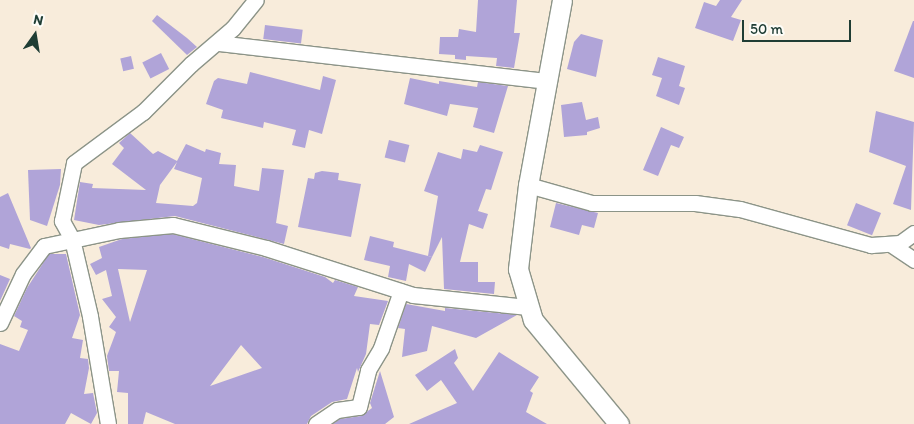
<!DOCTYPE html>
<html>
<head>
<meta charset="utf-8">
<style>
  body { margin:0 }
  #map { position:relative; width:914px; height:424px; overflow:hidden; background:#f8ecdb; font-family:Itim,sans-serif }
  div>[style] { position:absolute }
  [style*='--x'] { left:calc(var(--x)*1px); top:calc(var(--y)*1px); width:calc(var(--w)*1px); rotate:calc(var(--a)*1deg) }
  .building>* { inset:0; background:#b0a4d8; transform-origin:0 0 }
  .roads { filter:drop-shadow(1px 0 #8c9488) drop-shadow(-1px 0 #8c9488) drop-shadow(0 1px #8c9488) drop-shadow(0 -1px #8c9488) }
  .minor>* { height:15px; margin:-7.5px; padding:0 7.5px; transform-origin:7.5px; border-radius:7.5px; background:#fff }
  .tertiary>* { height:19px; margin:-9.5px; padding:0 9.5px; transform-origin:9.5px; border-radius:9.5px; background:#fff }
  span { translate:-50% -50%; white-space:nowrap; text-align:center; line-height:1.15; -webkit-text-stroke:5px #fdfcf7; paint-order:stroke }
  .north { position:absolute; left:10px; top:10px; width:50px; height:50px; -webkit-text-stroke:4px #fdfcf7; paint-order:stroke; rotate:13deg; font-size:14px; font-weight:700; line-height:20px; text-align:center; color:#1f3d34 }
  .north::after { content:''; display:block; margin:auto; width:18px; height:22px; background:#1f3d34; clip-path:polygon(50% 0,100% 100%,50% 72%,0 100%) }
  .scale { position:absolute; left:742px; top:20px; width:109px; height:22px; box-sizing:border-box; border:2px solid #1f3d34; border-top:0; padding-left:6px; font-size:15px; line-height:18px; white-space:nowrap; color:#1f3d34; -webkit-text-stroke:4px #fdfcf7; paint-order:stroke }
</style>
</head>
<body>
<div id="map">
  <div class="building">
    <div style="clip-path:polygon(478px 0,517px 0,514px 33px,520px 33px,514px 68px,496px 66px,497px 58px,466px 56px,466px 60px,455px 59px,455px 55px,439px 54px,440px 37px,458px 37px,459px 29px,476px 32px)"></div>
    <div style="clip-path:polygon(720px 0,742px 0,731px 17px,741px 20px,733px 41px,695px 28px,704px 2px,716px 6px)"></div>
    <div style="clip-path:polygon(157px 15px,187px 38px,197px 47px,187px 55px,152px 21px)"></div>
    <div style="clip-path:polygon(913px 21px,914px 21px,914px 78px,894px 71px)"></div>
    <div style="left:265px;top:25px;width:38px;height:14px;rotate:7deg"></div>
    <div style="clip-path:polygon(581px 34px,603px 40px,596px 77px,567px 69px,574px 42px)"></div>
    <div style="left:161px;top:53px;width:18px;height:21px;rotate:63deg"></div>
    <div style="left:131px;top:56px;width:13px;height:11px;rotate:77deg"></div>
    <div style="clip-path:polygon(658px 57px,685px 66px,679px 86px,685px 88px,679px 105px,656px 96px,662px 78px,652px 75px)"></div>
    <div style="clip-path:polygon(250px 72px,320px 90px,323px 76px,336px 80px,322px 134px,309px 130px,305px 148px,292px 145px,296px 130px,264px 122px,263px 128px,221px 118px,223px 110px,206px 104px,214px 81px,218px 78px,247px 84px)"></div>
    <div style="clip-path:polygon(410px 78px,439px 84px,439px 81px,477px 87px,478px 82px,508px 86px,494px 133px,473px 127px,478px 108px,450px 104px,447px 116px,404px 104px)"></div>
    <div style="clip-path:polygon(582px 102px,586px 120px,598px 117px,600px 128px,587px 132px,587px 135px,564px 137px,561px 105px)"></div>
    <div style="clip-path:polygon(876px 111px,914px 122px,911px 210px,893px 204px,906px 166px,869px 152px)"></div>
    <div style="clip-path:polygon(661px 127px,684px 137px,679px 148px,671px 145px,658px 176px,643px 170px)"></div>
    <div style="clip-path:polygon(evenodd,130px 133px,153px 154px,158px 151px,177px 161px,186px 144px,205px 152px,206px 149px,221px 153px,219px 164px,236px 165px,234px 186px,259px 191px,262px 168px,284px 170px,276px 223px,288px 226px,284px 244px,175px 216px,99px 225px,74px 220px,80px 182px,93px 184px,92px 188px,146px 190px,112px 164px,124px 148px,119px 143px,130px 133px,177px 162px,174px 169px,202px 178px,197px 203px,193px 206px,156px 203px,160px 185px,177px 162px)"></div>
    <div style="left:389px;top:140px;width:21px;height:18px;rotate:14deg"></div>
    <div style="clip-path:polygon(480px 145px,503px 152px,491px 190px,486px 189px,478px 211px,488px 214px,483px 229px,469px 224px,460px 262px,478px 262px,478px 282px,495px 282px,494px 294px,444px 289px,442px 237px,432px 257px,428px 256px,438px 196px,424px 191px,438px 152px,461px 159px,463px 149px,477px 152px)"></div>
    <div style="clip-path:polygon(61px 169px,60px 185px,47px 226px,30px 220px,28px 170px)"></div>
    <div style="clip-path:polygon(322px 171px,339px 173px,338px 180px,361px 184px,351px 237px,298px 227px,308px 178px,314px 179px,315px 173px)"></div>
    <div style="clip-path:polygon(8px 193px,31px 248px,30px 249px,10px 244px,9px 249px,0 246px,0 197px)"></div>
    <div style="clip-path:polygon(556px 203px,598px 213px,594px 228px,582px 225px,579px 235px,550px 227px)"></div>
    <div style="left:856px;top:203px;width:27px;height:24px;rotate:22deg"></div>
    <div style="clip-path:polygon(evenodd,172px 234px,263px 257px,325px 277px,333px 283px,335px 280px,358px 287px,354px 296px,388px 301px,379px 325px,370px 324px,366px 354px,358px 372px,357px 368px,347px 399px,332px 402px,311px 416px,307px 424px,175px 424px,146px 412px,143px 424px,128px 424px,128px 393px,117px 392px,119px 371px,109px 371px,107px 356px,116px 332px,109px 327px,116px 317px,102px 299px,112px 296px,106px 270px,96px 275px,90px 264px,102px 258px,99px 247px,122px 239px,172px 234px,118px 269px,147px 270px,130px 322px,118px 269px,172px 234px,241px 345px,262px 368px,210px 386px,241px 345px)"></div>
    <div style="clip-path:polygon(370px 236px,394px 242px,393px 247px,432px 257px,425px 272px,409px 264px,406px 281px,388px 277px,390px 266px,364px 260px)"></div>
    <div style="clip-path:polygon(49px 254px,66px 254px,80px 315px,72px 338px,83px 340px,80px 358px,88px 359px,89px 368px,84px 394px,93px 393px,97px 413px,91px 424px,71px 413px,65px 424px,0 424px,0 344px,19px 351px,28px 330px,20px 327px,22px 321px,14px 316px,27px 288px)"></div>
    <div style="clip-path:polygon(0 275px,10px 279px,0 301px)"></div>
    <div style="clip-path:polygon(406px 304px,445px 311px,445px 308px,517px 315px,476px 338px,432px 326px,427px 351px,402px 357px,405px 329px,398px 328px)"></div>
    <div style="clip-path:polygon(455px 349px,458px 358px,454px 363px,473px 391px,499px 352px,539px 377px,530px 391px,533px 393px,526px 412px,547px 424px,409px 424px,457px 403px,441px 380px,427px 391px,415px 375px)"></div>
    <div style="clip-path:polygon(380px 371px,394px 417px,385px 424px,333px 424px,340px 419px,361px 416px,372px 408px,370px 403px)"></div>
  </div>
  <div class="roads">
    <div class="minor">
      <div style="--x:218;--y:43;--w:331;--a:6.6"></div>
      <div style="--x:528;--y:185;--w:66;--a:15.7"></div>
      <div style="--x:592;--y:203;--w:103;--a:0"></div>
      <div style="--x:695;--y:203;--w:45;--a:7.6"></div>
      <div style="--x:740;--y:209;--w:136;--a:15.4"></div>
      <div style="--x:871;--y:245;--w:29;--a:-4"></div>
      <div style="--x:900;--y:243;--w:17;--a:-36"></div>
      <div style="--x:892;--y:245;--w:27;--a:34"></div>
      <div style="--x:0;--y:323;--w:54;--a:-64.9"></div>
      <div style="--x:23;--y:274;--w:35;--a:-53"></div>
      <div style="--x:44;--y:246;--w:77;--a:-12"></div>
      <div style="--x:119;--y:230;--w:54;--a:-5.3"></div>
      <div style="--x:173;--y:225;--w:96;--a:13.9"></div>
      <div style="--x:266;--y:248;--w:154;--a:17.7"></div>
      <div style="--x:413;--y:295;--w:116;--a:6"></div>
      <div style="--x:108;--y:424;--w:109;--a:-99.5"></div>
      <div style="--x:90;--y:316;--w:79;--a:-103.2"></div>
      <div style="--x:72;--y:239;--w:21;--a:-119"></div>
      <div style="--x:62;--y:221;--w:59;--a:-78.3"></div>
      <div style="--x:74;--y:163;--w:86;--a:-36.5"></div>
      <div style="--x:143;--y:112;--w:68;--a:-45"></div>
      <div style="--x:191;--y:64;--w:55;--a:-40.6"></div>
      <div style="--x:233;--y:28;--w:36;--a:-51"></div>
      <div style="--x:316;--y:424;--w:25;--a:-34"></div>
      <div style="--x:337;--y:410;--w:22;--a:-8"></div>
      <div style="--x:359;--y:407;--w:38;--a:-76"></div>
      <div style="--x:368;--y:370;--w:26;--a:-59"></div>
      <div style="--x:381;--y:348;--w:60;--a:-70.7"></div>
    </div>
    <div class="tertiary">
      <div style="--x:562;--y:0;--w:188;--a:100.4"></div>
      <div style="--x:528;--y:185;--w:85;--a:96.8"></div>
      <div style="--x:518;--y:269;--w:53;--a:73.6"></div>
      <div style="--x:533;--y:320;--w:135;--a:50.4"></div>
    </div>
  </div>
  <div class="north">N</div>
  <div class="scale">50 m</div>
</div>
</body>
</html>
